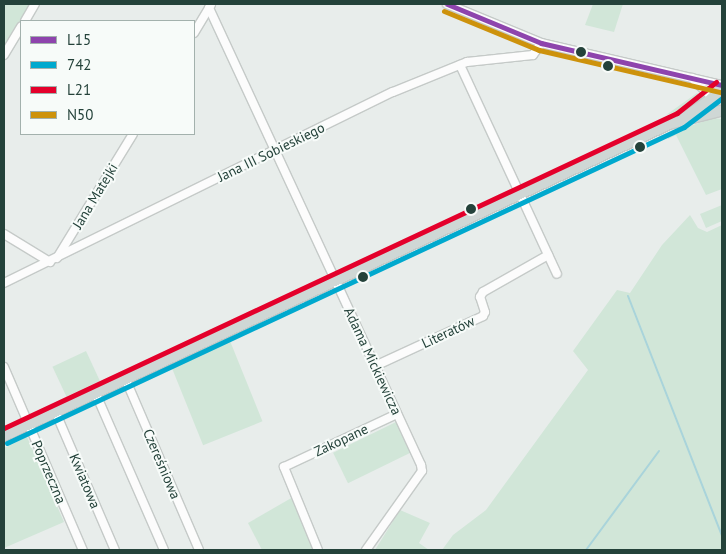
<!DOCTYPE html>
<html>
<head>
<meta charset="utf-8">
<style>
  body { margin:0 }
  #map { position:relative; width:726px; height:554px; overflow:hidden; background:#e8edeb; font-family:"PT Sans",sans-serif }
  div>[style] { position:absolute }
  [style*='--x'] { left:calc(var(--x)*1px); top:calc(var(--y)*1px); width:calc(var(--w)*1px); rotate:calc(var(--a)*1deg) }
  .green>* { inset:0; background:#d1e6d8; transform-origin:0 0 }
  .stream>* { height:2px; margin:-1px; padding:0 1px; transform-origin:1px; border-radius:1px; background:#a9d4db }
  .roads { filter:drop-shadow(1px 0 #c5cac8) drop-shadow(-1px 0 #c5cac8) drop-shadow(0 1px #c5cac8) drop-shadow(0 -1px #c5cac8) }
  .minor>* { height:8px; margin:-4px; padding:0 4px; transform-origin:4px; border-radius:4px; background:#fcfcfc }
  .major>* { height:10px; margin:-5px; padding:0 5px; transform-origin:5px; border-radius:5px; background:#cfd7d5 }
  .bus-1>* { height:5px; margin:-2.5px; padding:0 2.5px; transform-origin:2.5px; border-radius:2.5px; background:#8e44ad }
  .bus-2>* { height:5px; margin:-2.5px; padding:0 2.5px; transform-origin:2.5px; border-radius:2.5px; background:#00a9ce }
  .bus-3>* { height:5px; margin:-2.5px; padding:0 2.5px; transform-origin:2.5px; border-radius:2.5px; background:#e4002b }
  .bus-4>* { height:5px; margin:-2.5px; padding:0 2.5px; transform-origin:2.5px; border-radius:2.5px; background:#cd920c }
  .dots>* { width:14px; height:14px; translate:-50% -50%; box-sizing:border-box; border:2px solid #f7fbf9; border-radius:50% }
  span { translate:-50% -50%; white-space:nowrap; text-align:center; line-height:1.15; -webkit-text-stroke:4px #f7fbf9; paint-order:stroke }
  .street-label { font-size:14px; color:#24423a }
  .frame { position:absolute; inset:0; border:5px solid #24423a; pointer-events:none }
  .legend { position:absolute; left:20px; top:20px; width:175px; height:115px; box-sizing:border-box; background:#f7fbf9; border:1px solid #a3b1ad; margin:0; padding:6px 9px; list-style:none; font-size:15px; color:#24423a }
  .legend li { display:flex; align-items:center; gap:10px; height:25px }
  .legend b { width:25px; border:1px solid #a3b1ad }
</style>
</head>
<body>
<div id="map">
  <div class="green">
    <div style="clip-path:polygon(4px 4px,32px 4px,4px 50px)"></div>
    <div style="clip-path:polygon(593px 4px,623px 4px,614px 32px,585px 25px)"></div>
    <div style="clip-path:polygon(697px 93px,700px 95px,699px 101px,695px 104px,691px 101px,693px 104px,687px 108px,666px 115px)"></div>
    <div style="clip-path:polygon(714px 118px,722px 119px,722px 189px,706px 195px,676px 135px,668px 139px,666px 134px)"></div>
    <div style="clip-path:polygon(722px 205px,722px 221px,706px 228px,700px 214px)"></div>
    <div style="clip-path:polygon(690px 215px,698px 228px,707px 232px,722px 225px,722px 550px,442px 550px,453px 535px,486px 510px,588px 370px,573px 351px,617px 290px,630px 293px,662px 245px)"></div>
    <div style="left:228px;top:336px;width:92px;height:64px;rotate:68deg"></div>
    <div style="left:86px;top:351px;width:33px;height:37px;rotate:65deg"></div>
    <div style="left:396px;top:422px;width:34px;height:70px;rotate:64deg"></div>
    <div style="clip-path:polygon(27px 437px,64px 522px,4px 548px,4px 448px)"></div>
    <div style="clip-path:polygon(293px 497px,315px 550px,262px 550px,248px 523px)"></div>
    <div style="clip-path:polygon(400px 510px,430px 523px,419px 543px,429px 550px,375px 550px)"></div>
  </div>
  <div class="stream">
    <div style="--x:628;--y:296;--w:258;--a:68.6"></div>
    <div style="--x:586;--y:550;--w:123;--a:-53.6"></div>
  </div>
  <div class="roads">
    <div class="minor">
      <div style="--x:447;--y:4;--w:102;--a:22.5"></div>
      <div style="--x:541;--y:43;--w:186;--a:13.1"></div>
      <div style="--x:209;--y:8;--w:504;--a:65.11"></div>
      <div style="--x:421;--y:465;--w:6;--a:81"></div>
      <div style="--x:422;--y:471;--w:97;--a:125.3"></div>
      <div style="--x:25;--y:21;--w:20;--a:-60"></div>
      <div style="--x:194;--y:33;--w:33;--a:-59"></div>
      <div style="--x:4;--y:55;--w:33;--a:-59"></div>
      <div style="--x:460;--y:65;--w:230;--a:65.1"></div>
      <div style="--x:692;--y:78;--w:28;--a:44"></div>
      <div style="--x:4;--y:234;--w:54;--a:31.3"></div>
      <div style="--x:57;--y:258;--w:145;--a:-58.5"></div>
      <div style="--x:4;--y:283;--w:433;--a:-26.2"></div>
      <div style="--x:393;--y:92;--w:80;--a:-22.1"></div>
      <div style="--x:467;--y:62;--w:66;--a:-6.1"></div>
      <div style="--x:533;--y:55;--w:14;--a:-56"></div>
      <div style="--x:375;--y:366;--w:119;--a:-24.8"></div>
      <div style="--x:483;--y:316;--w:4;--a:-63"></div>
      <div style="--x:485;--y:312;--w:16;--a:-108"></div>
      <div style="--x:480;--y:297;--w:6;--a:-59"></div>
      <div style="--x:483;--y:292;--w:75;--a:-29.6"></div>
      <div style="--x:4;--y:367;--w:199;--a:66.7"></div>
      <div style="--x:125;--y:378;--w:187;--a:66.7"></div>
      <div style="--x:95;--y:392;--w:172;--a:66.4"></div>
      <div style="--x:55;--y:411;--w:151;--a:66.7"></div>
      <div style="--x:318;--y:550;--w:90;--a:-112.3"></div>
      <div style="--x:284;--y:467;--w:125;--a:-25.1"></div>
    </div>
    <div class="major">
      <div style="--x:711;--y:99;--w:16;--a:-47"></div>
      <div style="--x:681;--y:120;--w:37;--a:-35"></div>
      <div style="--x:4;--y:436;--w:735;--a:-25.13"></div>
      <div style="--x:669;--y:124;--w:53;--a:-14.3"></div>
    </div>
  </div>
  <div class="bus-1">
    <div style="--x:447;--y:4;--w:102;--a:22.5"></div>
    <div style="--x:541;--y:43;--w:186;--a:13.1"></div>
  </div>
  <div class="bus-2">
    <div style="--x:7;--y:443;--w:747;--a:-25.02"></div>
    <div style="--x:684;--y:127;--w:48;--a:-37.3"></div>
  </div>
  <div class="bus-3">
    <div style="--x:4;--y:428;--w:743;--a:-25.08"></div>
    <div style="--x:677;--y:113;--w:50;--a:-38.5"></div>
  </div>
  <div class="bus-4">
    <div style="--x:444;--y:11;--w:103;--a:22.3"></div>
    <div style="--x:539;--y:50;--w:186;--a:13.1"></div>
  </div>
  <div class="dots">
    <div style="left:581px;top:52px;background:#24423a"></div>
    <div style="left:608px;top:66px;background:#24423a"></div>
    <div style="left:640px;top:147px;background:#24423a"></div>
    <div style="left:471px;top:209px;background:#24423a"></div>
    <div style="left:363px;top:277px;background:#24423a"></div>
  </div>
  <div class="street-label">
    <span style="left:271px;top:152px;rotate:-26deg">Jana III Sobieskiego</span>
    <span style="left:95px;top:196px;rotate:-59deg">Jana Matejki</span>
    <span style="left:448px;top:332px;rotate:-25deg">Literatów</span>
    <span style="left:373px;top:361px;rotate:65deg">Adama Mickiewicza</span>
    <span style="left:341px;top:440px;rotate:-25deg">Zakopane</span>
    <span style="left:162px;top:464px;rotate:67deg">Czereśniowa</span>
    <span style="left:49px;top:472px;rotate:67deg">Poprzeczna</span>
    <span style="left:85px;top:481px;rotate:67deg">Kwiatowa</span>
  </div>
  <div class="frame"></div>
  <ul class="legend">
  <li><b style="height:6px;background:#8e44ad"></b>L15</li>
  <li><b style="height:6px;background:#00a9ce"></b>742</li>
  <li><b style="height:6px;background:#e4002b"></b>L21</li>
  <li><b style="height:6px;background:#cd920c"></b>N50</li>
  </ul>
</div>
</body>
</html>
